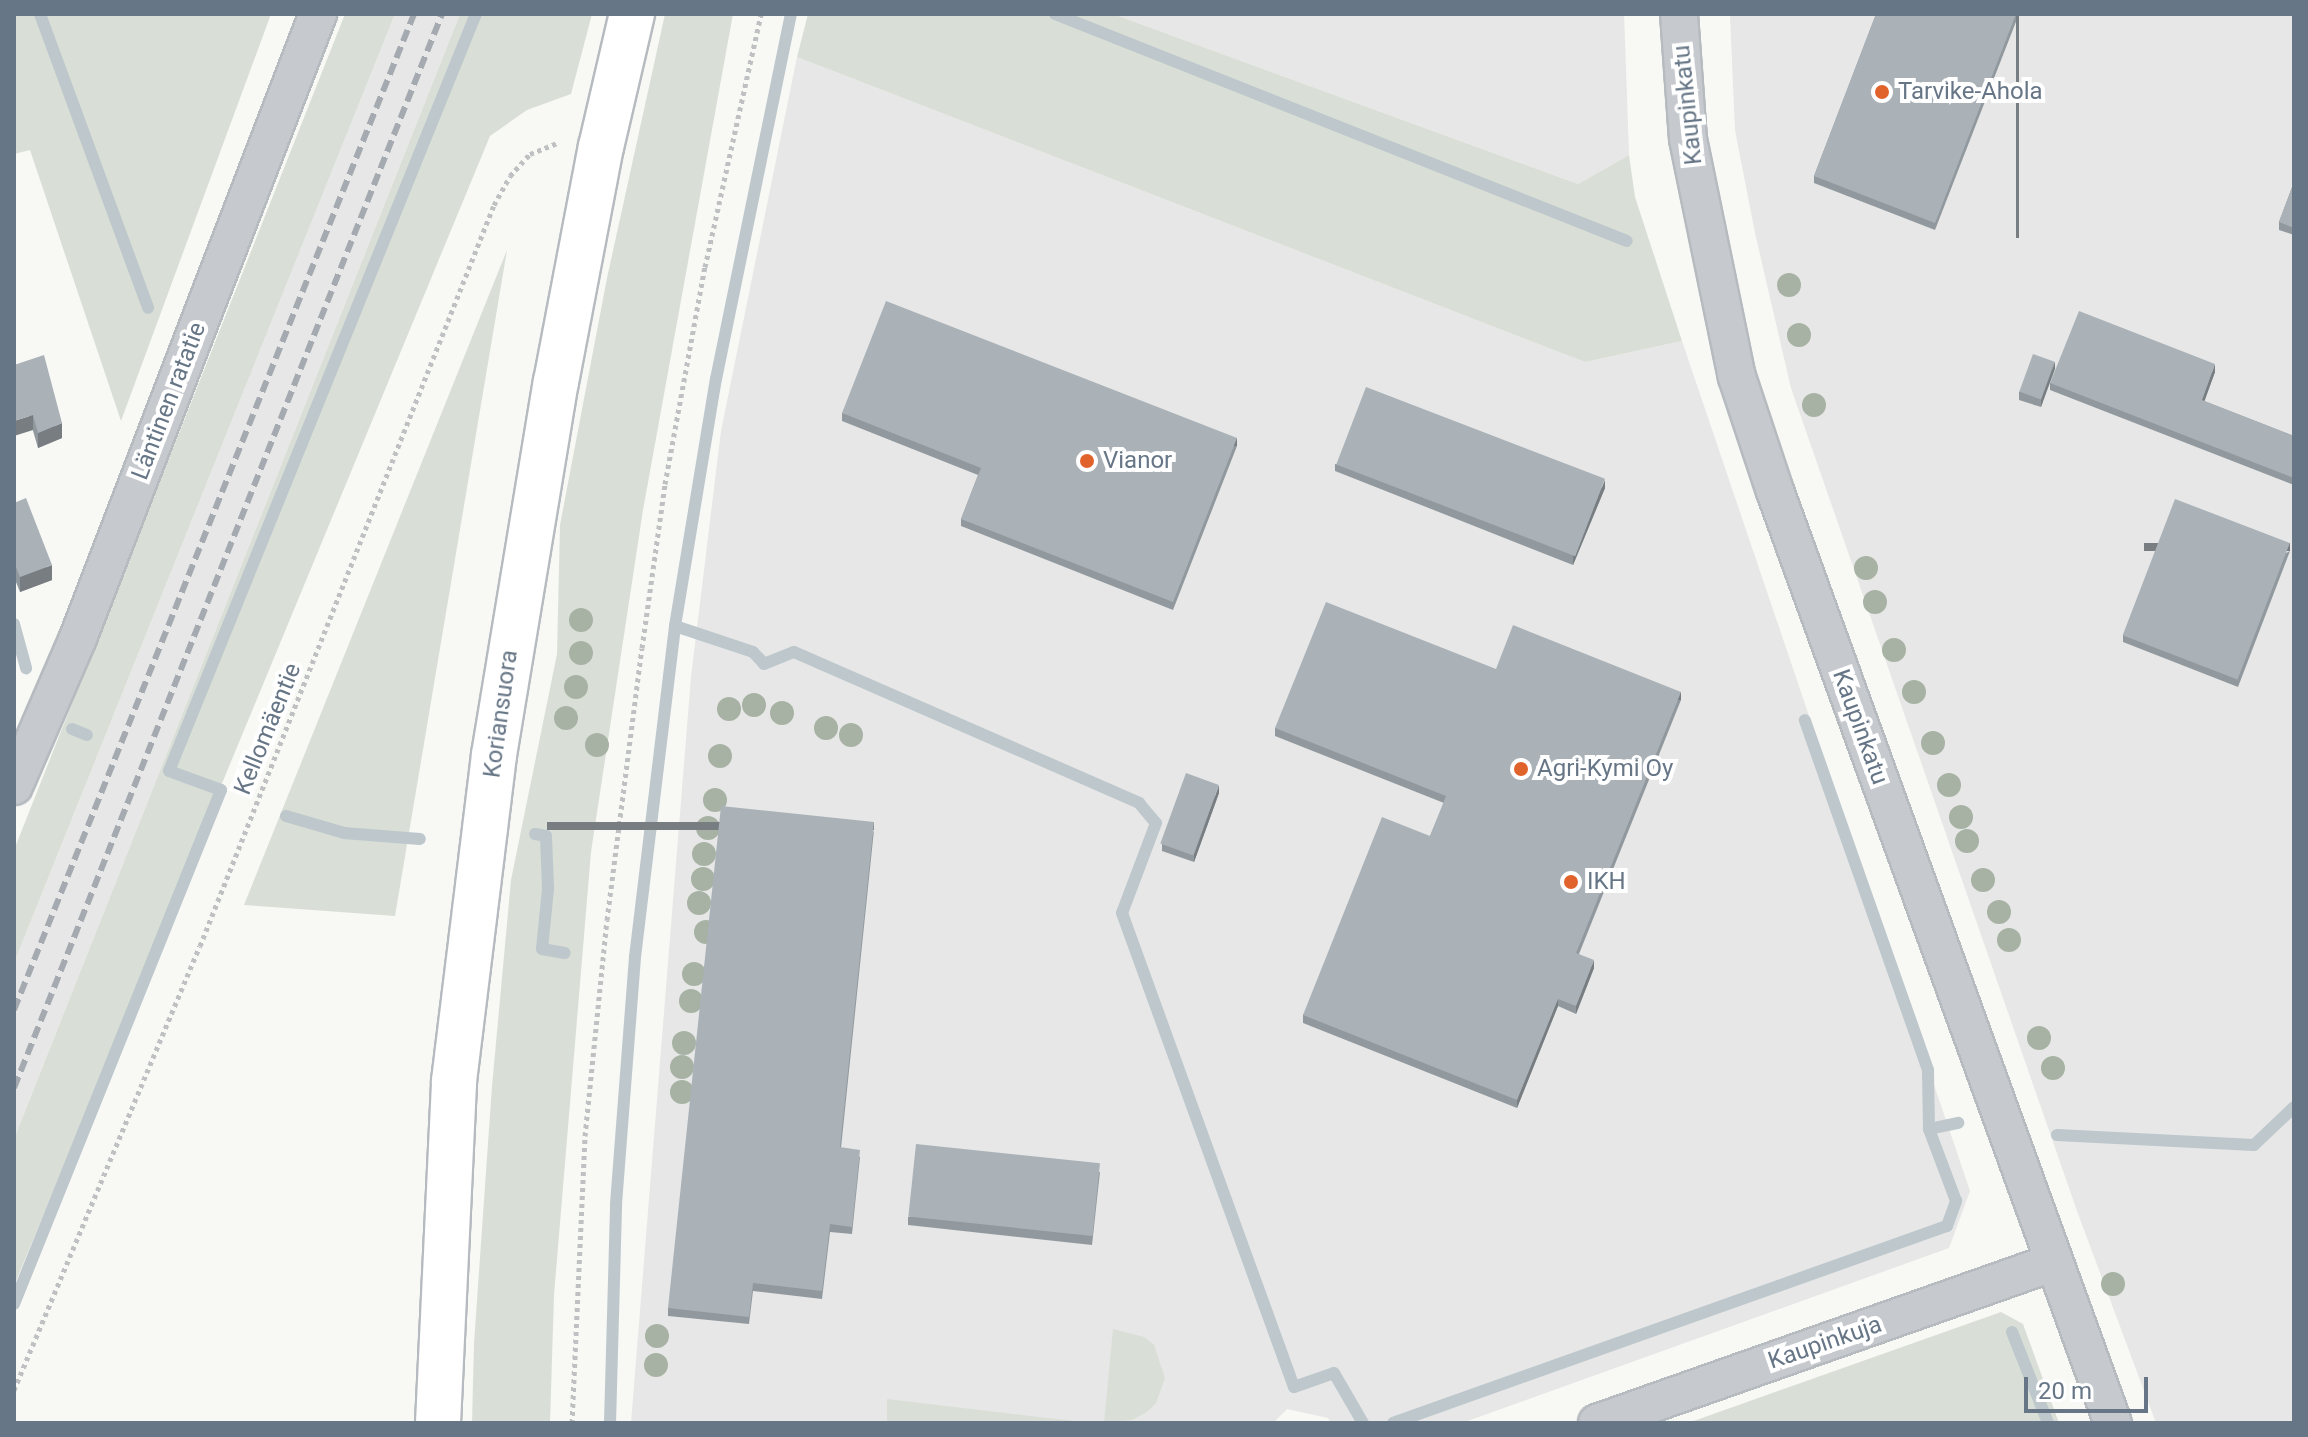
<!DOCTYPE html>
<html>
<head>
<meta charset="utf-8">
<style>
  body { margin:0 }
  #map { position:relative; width:2308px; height:1437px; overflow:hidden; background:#f8f8f5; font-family:Roboto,sans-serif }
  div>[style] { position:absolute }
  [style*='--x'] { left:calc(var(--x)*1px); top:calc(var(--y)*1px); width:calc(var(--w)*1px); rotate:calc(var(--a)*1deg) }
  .built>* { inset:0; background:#e6e7e6 }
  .green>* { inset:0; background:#d9dfd6 }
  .stream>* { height:12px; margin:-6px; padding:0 6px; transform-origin:6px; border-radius:6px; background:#bdc7cc }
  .path>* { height:5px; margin-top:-2.5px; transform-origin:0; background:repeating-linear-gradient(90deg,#bec0c2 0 4px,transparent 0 8px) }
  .roads { filter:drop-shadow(2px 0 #b6bbc0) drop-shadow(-2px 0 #b6bbc0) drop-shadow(0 2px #b6bbc0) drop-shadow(0 -2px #b6bbc0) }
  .street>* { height:36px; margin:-18px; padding:0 18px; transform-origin:18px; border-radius:18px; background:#c6c9cd }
  .secondary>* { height:44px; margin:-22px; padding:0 22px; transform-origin:22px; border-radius:22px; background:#fff }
  .rail>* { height:6px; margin-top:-3px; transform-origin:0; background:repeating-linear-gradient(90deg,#a4aab0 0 12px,transparent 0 18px) }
  .trees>* { width:24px; height:24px; margin:-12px; border-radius:50%; background:#a7b2a4 }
  .wall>* { inset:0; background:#92999e }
  .shaded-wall>* { inset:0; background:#777d81; transform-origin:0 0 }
  .building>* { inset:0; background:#aab2b8; transform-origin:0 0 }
  .dots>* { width:22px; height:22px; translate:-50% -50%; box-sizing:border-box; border:4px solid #fff; border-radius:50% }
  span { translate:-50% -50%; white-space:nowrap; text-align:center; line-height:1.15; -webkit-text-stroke:8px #fff; paint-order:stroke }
  .poi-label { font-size:24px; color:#677686 }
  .left { translate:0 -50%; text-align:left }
  .street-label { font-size:24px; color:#677686 }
  .frame { position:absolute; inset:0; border:16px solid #677686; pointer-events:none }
  .scale { position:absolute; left:2024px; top:1377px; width:124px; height:36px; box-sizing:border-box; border:4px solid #677686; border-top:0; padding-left:10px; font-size:24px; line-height:28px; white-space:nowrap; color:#677686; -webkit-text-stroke:6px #fff; paint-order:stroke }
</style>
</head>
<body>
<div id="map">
  <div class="built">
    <div style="clip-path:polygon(395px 14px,460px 14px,14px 1139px,14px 963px)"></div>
    <div style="clip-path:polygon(1113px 14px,1624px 14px,1629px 155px,1578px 184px)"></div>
    <div style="clip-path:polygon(1730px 14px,2294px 14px,2294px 1423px,2156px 1423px,2077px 1211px,1791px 388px,1755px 233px,1735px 130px)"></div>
    <div style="clip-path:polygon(797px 57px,1585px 362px,1682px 341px,1970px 1191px,1949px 1248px,1462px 1423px,1331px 1423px,1328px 1418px,1287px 1409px,1273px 1423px,631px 1423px,691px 677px,721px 431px)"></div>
  </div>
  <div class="green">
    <div style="clip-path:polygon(14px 14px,271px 14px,121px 421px,30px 150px,14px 154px)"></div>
    <div style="clip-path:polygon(345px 14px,395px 14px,14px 963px,14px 850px)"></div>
    <div style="clip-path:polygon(460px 14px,592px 14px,571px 94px,527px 110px,490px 136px,14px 1286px,14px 1139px)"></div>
    <div style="clip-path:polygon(665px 14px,733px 14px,643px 510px,591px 852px,554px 1295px,550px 1423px,472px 1423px,474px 1343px,492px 1086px,511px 880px,557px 654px,560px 525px,607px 278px)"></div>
    <div style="clip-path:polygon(808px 14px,1113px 14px,1578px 184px,1629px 155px,1635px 197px,1682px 341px,1585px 362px,797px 57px)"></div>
    <div style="clip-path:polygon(507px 250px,395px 916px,244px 905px)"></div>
    <div style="clip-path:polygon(2001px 1312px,2023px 1324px,2059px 1423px,1688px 1423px)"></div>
    <div style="clip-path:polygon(1113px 1329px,1144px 1337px,1154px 1345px,1165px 1378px,1156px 1403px,1147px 1412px,1132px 1420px,1104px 1423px)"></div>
    <div style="clip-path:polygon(887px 1399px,1047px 1418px,1095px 1423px,887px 1423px)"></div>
  </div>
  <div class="stream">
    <div style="--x:40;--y:14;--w:313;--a:69.8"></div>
    <div style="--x:1055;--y:14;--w:615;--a:21.65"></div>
    <div style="--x:14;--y:624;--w:46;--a:74.7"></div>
    <div style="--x:675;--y:626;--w:250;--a:-80.6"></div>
    <div style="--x:716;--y:379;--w:373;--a:-78.4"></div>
    <div style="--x:72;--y:729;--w:16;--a:22"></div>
    <div style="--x:286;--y:816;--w:60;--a:16.3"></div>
    <div style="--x:344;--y:833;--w:76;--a:4.5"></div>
    <div style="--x:535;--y:834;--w:11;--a:10"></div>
    <div style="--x:546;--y:836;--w:53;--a:87.8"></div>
    <div style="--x:548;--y:889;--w:60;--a:95.7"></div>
    <div style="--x:542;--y:949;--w:23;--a:10"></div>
    <div style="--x:1929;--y:1129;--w:30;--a:-12"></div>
    <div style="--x:2057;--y:1135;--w:197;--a:2.9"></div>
    <div style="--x:2254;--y:1145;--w:55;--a:-43.5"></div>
    <div style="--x:14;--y:1304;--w:554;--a:-68.06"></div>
    <div style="--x:221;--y:790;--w:55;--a:-159.9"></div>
    <div style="--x:169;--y:771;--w:817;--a:-67.93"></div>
    <div style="--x:2012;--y:1332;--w:98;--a:68.4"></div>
    <div style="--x:610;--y:1423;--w:219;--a:-88.4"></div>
    <div style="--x:616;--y:1204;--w:248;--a:-85.6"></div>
    <div style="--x:635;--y:957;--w:333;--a:-83.1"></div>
    <div style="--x:675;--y:626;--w:82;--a:18.4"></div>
    <div style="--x:753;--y:652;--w:16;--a:47"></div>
    <div style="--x:764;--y:664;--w:32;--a:-22"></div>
    <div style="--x:794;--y:652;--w:377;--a:23.6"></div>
    <div style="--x:1139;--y:803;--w:26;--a:50"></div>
    <div style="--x:1156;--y:823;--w:96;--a:110.7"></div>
    <div style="--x:1122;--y:913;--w:504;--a:70.06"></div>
    <div style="--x:1294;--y:1387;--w:42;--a:-19.3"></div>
    <div style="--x:1334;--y:1373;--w:58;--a:59.9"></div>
    <div style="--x:1393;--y:1423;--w:588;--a:-19.58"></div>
    <div style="--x:1947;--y:1226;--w:27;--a:-70"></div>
    <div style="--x:1956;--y:1201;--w:77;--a:-110.6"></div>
    <div style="--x:1929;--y:1129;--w:59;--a:-91"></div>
    <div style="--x:1928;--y:1070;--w:371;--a:-109.4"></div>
  </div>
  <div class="path">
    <div style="--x:14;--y:1390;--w:481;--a:-67.3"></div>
    <div style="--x:200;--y:946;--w:797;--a:-68.36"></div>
    <div style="--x:494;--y:205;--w:33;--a:-61"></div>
    <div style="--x:510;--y:176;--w:30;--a:-48"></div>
    <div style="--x:530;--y:154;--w:29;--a:-22"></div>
    <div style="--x:572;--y:1423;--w:287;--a:-87.4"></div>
    <div style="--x:585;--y:1136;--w:217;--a:-84.2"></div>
    <div style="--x:607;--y:920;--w:274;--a:-82.7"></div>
    <div style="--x:642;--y:648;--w:166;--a:-82"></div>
    <div style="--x:665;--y:484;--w:221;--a:-79.6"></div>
    <div style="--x:705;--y:267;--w:259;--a:-77.5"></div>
  </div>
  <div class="roads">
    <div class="street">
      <div style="--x:1679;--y:14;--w:125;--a:85.9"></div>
      <div style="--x:1688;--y:139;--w:243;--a:78.4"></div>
      <div style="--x:1737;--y:377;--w:120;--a:71.6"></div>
      <div style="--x:1775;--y:491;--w:991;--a:70.07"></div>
      <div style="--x:14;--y:786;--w:161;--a:-66.6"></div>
      <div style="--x:78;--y:638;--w:669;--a:-68.96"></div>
      <div style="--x:1597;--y:1423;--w:484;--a:-19.4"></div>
    </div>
    <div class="secondary">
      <div style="--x:438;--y:1423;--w:342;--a:-87.3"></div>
      <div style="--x:454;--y:1081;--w:328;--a:-83"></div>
      <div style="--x:494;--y:755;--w:378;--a:-80.6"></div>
      <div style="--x:556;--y:382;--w:239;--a:-79.2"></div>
      <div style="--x:601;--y:147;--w:137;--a:-76.9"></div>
    </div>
  </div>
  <div class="rail">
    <div style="--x:14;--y:1010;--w:1073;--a:-68.12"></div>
    <div style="--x:14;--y:1088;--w:1156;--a:-68.27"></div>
  </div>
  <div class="trees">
    <div style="left:1789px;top:285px"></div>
    <div style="left:1799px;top:335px"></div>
    <div style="left:1814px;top:405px"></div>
    <div style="left:1866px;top:568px"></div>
    <div style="left:1875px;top:602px"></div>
    <div style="left:581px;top:620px"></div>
    <div style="left:1894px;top:650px"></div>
    <div style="left:581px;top:653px"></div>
    <div style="left:576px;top:687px"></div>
    <div style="left:1914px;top:692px"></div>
    <div style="left:754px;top:705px"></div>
    <div style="left:729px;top:709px"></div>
    <div style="left:782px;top:713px"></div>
    <div style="left:566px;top:718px"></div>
    <div style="left:826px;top:728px"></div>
    <div style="left:851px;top:735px"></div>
    <div style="left:1933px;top:743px"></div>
    <div style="left:597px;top:745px"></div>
    <div style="left:720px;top:756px"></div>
    <div style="left:1949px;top:785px"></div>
    <div style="left:715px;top:800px"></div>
    <div style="left:1961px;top:817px"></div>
    <div style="left:708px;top:828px"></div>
    <div style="left:1967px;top:841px"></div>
    <div style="left:704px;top:854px"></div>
    <div style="left:703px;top:879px"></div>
    <div style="left:1983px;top:880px"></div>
    <div style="left:699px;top:903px"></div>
    <div style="left:1999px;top:912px"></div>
    <div style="left:706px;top:932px"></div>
    <div style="left:2009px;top:940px"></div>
    <div style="left:694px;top:974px"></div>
    <div style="left:691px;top:1001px"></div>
    <div style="left:2039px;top:1038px"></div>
    <div style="left:684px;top:1043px"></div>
    <div style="left:682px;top:1067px"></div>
    <div style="left:2053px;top:1068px"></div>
    <div style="left:682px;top:1092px"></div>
    <div style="left:2113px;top:1284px"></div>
    <div style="left:657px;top:1336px"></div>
    <div style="left:656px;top:1365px"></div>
  </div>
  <div class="wall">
    <div style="clip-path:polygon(1876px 14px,2019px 14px,1935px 230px,1814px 183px,1814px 176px)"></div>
    <div style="clip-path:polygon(2294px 182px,2294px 235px,2279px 230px,2279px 222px)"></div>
    <div style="clip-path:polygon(2055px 362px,2041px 407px,2019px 400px,2019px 392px)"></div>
    <div style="clip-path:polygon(14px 365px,62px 438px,38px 448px)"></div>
    <div style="clip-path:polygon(2215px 372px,2204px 401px,2294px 436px,2294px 485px,2050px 390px,2050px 383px)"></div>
    <div style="clip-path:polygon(842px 413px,1237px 446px,1173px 610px,961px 526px,961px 519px,978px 475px,842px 421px)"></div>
    <div style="clip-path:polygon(1335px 464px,1605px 488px,1573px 565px,1335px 471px)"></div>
    <div style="clip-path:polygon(14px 503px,52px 580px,20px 592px,14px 577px)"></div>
    <div style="clip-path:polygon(2290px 551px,2238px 687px,2123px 642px,2123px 635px)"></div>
    <div style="clip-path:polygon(1496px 669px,1681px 700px,1579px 954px,1594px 968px,1576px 1014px,1558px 1006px,1517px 1108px,1303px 1023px,1303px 1015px,1430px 836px,1444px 803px,1275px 736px,1275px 728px)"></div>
    <div style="clip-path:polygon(1219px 793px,1194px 862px,1162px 851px,1162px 844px)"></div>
    <div style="clip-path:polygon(874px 830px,841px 1148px,860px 1157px,852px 1234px,830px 1232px,822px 1299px,753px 1291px,749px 1324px,668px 1316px,668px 1308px)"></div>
    <div style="clip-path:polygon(1100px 1172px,1092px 1245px,908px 1225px,908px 1217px)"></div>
  </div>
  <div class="shaded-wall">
    <div style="left:2016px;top:14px;width:3px;height:224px"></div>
    <div style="clip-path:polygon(2055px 362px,2055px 369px,2041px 407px,2041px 400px)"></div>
    <div style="clip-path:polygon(2215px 364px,2215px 372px,2202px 408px,2202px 400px)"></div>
    <div style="clip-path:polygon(33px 415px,33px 430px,14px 436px,14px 421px)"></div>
    <div style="clip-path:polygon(62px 423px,62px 438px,38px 448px,38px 433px)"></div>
    <div style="left:1237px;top:438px;width:8px;height:176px;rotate:90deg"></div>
    <div style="clip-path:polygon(1605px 480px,1605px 488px,1573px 565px,1573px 557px)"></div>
    <div style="left:2290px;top:543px;width:8px;height:146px;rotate:90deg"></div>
    <div style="clip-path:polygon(52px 565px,52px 580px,20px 592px,20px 577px)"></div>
    <div style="left:1681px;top:692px;width:8px;height:281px;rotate:90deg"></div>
    <div style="clip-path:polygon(1219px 785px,1219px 793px,1194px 862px,1194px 855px)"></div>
    <div style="left:874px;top:822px;width:8px;height:327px;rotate:90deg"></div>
    <div style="clip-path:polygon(1594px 960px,1594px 968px,1576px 1014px,1576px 1006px)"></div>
    <div style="clip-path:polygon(1558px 999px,1558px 1006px,1517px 1108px,1517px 1100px)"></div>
  </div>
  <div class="building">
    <div style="clip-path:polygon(1876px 14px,2016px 14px,1935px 223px,1814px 176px)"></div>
    <div style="clip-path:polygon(2294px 182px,2294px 228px,2279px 222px)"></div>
    <div style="clip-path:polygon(886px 301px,1237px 438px,1173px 602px,961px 519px,981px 468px,842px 413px)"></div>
    <div style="clip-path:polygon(2079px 311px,2215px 364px,2202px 400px,2294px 436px,2294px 478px,2050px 383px)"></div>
    <div style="left:2033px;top:354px;width:23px;height:40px;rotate:20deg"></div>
    <div style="clip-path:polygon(44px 355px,62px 423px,38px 433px,33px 415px,14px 421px,14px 365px)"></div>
    <div style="left:1366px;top:387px;width:256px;height:83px;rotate:21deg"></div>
    <div style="clip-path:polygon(26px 498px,52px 565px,20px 577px,14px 562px,14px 503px)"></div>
    <div style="left:2175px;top:499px;width:123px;height:146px;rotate:21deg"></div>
    <div style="clip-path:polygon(1326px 602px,1496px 669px,1513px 625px,1681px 692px,1576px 953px,1594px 960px,1576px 1006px,1558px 999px,1517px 1100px,1303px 1015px,1382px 817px,1430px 836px,1446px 796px,1275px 728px)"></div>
    <div style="left:1186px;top:773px;width:35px;height:75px;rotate:20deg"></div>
    <div style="clip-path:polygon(721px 806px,874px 822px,840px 1147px,860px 1150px,852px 1227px,830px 1224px,822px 1291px,753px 1283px,749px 1317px,668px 1308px)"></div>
    <div style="left:916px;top:1144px;width:185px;height:73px;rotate:6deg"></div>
  </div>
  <div class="dots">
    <div style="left:1882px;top:92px;background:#e1632c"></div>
    <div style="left:1087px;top:461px;background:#e1632c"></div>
    <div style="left:1521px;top:769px;background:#e1632c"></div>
    <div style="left:1571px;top:882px;background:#e1632c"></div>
  </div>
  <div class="poi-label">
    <span class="left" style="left:1898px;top:92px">Tarvike-Ahola</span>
    <span class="left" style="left:1103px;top:461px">Vianor</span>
    <span class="left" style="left:1537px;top:769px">Agri-Kymi Oy</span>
    <span class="left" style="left:1587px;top:882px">IKH</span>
  </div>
  <div class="street-label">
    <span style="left:1688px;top:105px;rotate:-96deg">Kaupinkatu</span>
    <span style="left:169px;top:401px;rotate:-69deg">Läntinen ratatie</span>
    <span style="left:501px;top:714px;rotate:-82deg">Koriansuora</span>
    <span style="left:1860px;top:727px;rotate:70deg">Kaupinkatu</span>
    <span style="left:268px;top:729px;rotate:-68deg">Kellomäentie</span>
    <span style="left:1825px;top:1343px;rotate:-19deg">Kaupinkuja</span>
  </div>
  <div class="frame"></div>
  <div class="scale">20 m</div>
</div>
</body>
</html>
